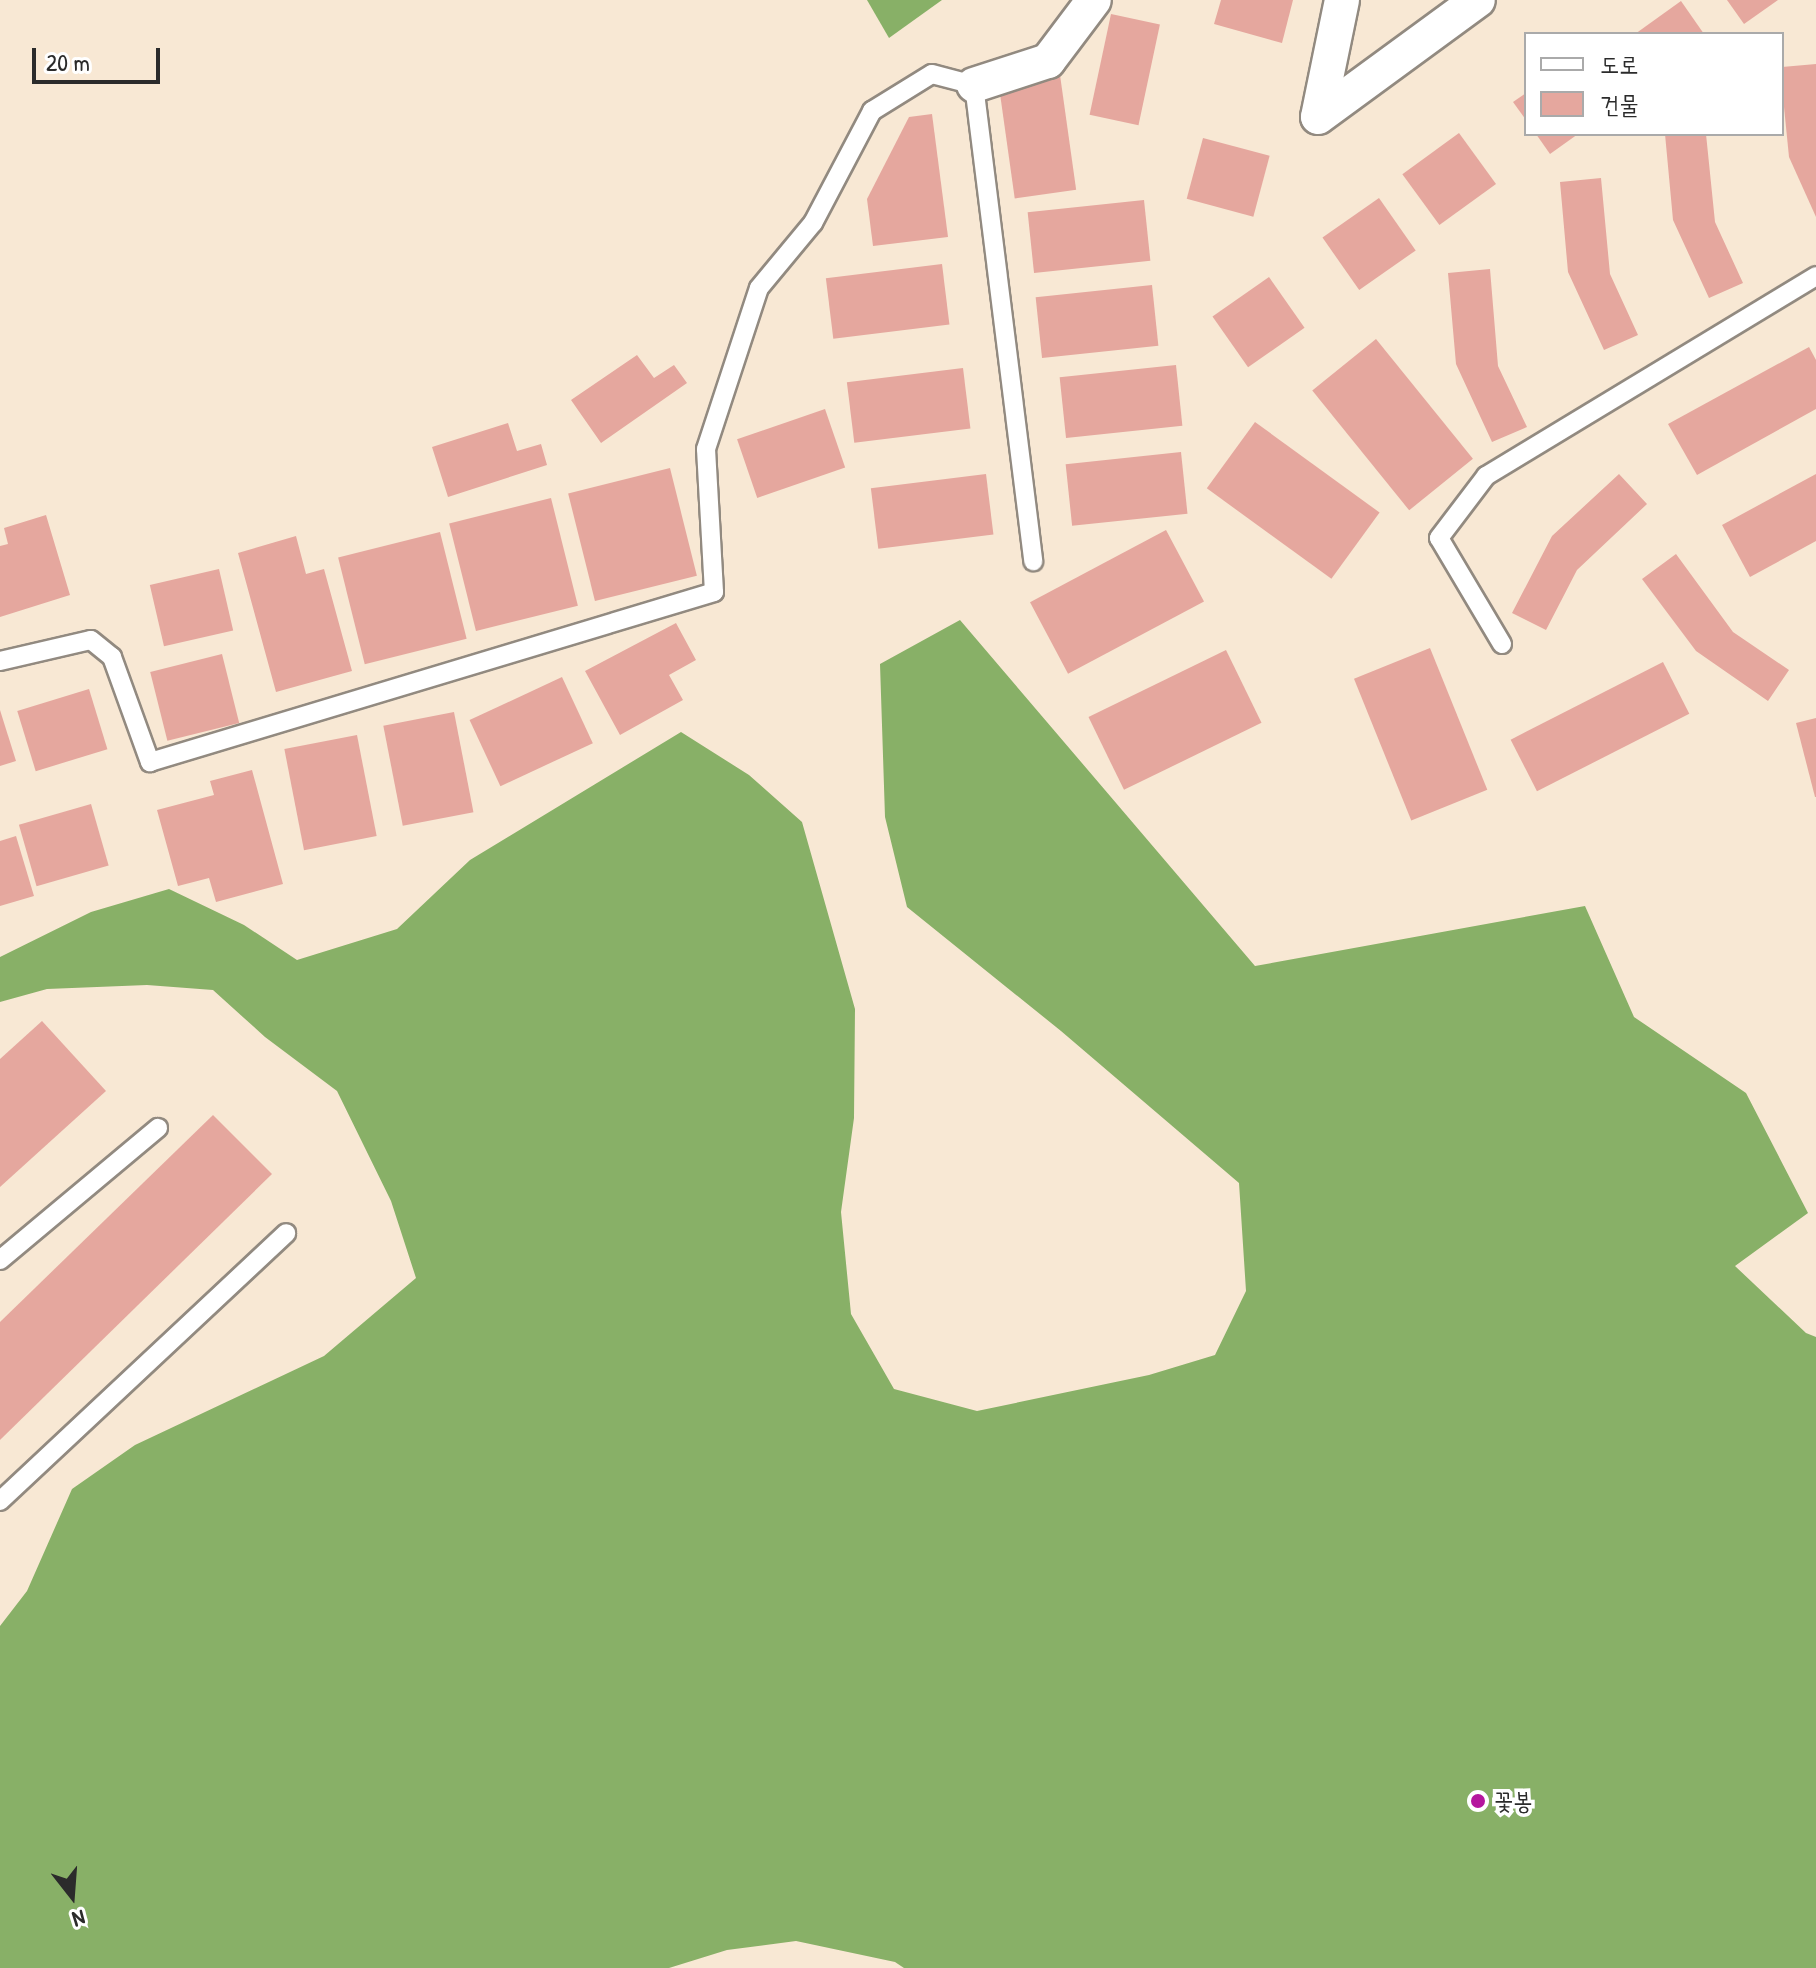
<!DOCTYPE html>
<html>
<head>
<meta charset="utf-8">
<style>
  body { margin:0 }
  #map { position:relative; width:1816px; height:1968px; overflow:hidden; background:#f8e8d4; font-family:"Patrick Hand","Poor Story",sans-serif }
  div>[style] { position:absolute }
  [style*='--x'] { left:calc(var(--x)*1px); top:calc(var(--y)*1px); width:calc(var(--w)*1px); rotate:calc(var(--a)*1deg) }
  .forest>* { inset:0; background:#88b067 }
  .building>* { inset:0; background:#e5a79e; transform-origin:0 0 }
  .roads { filter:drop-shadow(2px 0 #928a80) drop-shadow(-2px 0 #928a80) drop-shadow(0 2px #928a80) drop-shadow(0 -2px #928a80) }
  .lane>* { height:18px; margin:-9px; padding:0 9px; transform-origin:9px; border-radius:9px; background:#fff }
  .street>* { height:34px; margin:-17px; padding:0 17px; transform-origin:17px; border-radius:17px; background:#fff }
  .dots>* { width:22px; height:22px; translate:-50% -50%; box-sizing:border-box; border:4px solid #fff; border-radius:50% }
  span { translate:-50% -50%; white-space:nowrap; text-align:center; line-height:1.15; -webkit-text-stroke:7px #fff; paint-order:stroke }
  .poi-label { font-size:24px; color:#2b2b2b }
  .left { translate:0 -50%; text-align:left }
  .legend { position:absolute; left:1524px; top:32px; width:260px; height:104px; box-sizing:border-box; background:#fff; border:2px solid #aaa; margin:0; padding:10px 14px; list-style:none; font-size:24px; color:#2b2b2b }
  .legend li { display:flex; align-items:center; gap:16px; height:40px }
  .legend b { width:40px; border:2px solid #aaa }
  .north { position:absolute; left:32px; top:1856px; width:80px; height:80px; -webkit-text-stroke:6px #fff; paint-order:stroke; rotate:163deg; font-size:22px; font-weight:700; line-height:32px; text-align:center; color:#2b2b2b }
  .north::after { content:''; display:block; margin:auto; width:28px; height:36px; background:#2b2b2b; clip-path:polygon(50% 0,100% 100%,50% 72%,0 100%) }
  .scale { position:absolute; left:32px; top:48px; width:128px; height:36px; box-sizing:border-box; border:4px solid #2b2b2b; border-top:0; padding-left:10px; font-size:24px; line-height:28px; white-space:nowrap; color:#2b2b2b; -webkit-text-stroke:6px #fff; paint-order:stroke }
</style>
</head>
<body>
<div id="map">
  <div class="forest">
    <div style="clip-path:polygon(867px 0,942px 0,889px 38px)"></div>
    <div style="clip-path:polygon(960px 620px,1255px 966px,1585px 906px,1634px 1017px,1746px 1093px,1808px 1213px,1735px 1266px,1806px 1333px,1816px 1337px,1816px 1968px,904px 1968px,895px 1962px,796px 1941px,727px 1950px,669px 1968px,0 1968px,0 1626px,27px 1591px,72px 1489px,135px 1445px,324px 1356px,416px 1278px,391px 1201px,337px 1091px,265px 1037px,213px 990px,147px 985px,47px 989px,0 1002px,0 957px,91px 912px,169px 889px,244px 925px,297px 960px,397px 929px,470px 860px,681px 732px,749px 775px,802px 822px,855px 1009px,854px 1118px,841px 1212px,851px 1314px,894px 1389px,977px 1411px,1149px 1375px,1215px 1355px,1246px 1291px,1239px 1183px,1061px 1031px,907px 907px,885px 817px,880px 664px)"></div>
  </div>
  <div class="building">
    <div style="clip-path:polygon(1221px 0,1293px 0,1282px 43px,1214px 24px)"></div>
    <div style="clip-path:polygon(1727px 0,1778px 0,1744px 24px)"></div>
    <div style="clip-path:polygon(1681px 1px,1704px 34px,1635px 34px)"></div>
    <div style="left:1111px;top:14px;width:50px;height:103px;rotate:12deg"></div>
    <div style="clip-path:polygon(1816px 64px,1816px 217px,1789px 157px,1782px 87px,1782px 67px)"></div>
    <div style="left:1060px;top:75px;width:116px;height:62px;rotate:82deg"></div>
    <div style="clip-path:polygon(1526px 93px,1526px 120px,1513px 102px)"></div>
    <div style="clip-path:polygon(932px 114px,948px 237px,873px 246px,867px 199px,909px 117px)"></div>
    <div style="left:1459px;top:133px;width:63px;height:70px;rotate:54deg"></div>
    <div style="clip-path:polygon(1536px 134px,1578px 134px,1550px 154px)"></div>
    <div style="clip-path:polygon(1665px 134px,1706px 134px,1715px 222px,1743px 283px,1709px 298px,1673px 220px)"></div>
    <div style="left:1203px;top:138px;width:69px;height:63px;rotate:15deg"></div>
    <div style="clip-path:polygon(1601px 178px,1610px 274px,1638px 335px,1604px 350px,1568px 272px,1560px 182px)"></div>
    <div style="left:1379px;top:198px;width:64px;height:69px;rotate:55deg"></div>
    <div style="left:1144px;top:200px;width:61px;height:117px;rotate:84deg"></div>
    <div style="left:942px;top:264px;width:61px;height:117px;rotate:83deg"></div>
    <div style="clip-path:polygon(1490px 269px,1498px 366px,1527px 427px,1492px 442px,1456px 364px,1448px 273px)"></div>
    <div style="left:1269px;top:277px;width:62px;height:69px;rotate:55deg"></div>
    <div style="left:1152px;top:285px;width:61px;height:117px;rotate:84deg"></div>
    <div style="left:1376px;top:339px;width:154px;height:82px;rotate:51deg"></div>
    <div style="clip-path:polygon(1809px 347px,1816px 360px,1816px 409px,1697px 475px,1668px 424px)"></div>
    <div style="clip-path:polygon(637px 355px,654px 378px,674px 365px,687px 383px,601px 443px,571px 400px)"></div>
    <div style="left:1176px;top:365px;width:61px;height:117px;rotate:84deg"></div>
    <div style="left:963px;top:368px;width:61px;height:117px;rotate:83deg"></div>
    <div style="left:825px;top:409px;width:62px;height:93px;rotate:71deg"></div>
    <div style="left:1255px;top:422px;width:154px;height:82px;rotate:36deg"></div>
    <div style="clip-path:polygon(508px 423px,517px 451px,541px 444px,547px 465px,448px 497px,432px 447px)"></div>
    <div style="left:1181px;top:452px;width:62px;height:116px;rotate:84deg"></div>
    <div style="left:670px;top:468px;width:111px;height:105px;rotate:76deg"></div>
    <div style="left:986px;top:474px;width:61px;height:116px;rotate:83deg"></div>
    <div style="clip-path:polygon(1619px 474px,1647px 504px,1577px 570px,1546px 630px,1512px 613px,1552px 536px)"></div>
    <div style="clip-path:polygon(1816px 474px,1816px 541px,1750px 577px,1722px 525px)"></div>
    <div style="left:551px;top:498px;width:111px;height:105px;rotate:76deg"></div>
    <div style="clip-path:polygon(46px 515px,70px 595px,0 617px,0 546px,8px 544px,4px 528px)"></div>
    <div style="left:1166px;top:530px;width:81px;height:154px;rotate:62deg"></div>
    <div style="left:440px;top:532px;width:110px;height:105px;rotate:76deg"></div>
    <div style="clip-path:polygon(296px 536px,306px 574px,324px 569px,352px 671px,276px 692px,238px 553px)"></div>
    <div style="clip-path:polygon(1676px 554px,1733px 632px,1789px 670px,1768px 701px,1696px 651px,1642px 579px)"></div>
    <div style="left:219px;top:569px;width:63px;height:71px;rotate:77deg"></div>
    <div style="clip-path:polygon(676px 623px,696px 660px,669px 675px,683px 700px,620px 735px,585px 671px)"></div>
    <div style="left:1430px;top:648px;width:153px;height:82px;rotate:68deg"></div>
    <div style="left:1226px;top:650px;width:81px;height:153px;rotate:64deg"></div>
    <div style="left:222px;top:654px;width:71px;height:74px;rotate:76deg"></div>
    <div style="left:1663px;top:662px;width:58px;height:171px;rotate:63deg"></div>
    <div style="left:562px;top:677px;width:73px;height:102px;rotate:65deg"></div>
    <div style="left:89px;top:689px;width:63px;height:75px;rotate:73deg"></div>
    <div style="clip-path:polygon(0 710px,16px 761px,0 766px)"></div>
    <div style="left:454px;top:712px;width:102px;height:72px;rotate:79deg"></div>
    <div style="clip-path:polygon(1816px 718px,1816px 797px,1815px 797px,1796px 723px)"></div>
    <div style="left:357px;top:735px;width:103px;height:74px;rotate:79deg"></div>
    <div style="clip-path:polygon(252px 770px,283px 884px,216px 902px,209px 878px,178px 886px,157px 810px,214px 795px,210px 781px)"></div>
    <div style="left:91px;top:804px;width:64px;height:75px;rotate:74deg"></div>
    <div style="clip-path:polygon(16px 836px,34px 896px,0 906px,0 841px)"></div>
    <div style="clip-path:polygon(42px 1021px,106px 1091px,0 1187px,0 1059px)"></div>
    <div style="clip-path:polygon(213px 1115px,272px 1174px,0 1440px,0 1322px)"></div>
  </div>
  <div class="roads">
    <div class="lane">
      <div style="--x:1502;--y:644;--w:123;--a:-120.7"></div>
      <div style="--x:1439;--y:538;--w:78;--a:-52.8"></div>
      <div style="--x:1486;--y:476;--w:386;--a:-31.2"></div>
      <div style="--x:0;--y:661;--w:93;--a:-13"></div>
      <div style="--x:91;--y:640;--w:27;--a:39"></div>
      <div style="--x:112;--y:657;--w:112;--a:70.1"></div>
      <div style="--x:150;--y:762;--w:589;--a:-16.77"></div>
      <div style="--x:714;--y:592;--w:143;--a:-93.2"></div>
      <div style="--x:706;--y:449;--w:169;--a:-71.8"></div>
      <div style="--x:759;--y:288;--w:85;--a:-50.3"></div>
      <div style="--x:813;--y:223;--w:127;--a:-62.2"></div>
      <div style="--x:872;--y:111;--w:70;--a:-31.7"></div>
      <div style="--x:932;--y:74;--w:43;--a:14.7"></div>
      <div style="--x:974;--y:85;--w:480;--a:82.9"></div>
      <div style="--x:0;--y:1260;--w:206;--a:-39.9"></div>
      <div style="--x:0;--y:1501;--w:392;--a:-43.1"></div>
    </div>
    <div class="street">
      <div style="--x:1342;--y:0;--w:119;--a:101.6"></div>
      <div style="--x:1318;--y:117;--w:198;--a:-36.2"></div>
      <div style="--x:974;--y:85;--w:78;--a:-18"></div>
      <div style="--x:1048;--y:61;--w:76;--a:-53"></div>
    </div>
  </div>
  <div class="dots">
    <div style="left:1478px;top:1801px;background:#b5179e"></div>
  </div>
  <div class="poi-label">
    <span class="left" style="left:1494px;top:1801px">꽃봉</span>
  </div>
  <ul class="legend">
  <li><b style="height:10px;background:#fff"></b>도로</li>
  <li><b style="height:22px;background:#e5a79e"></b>건물</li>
  </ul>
  <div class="north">N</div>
  <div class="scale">20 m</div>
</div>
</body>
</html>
